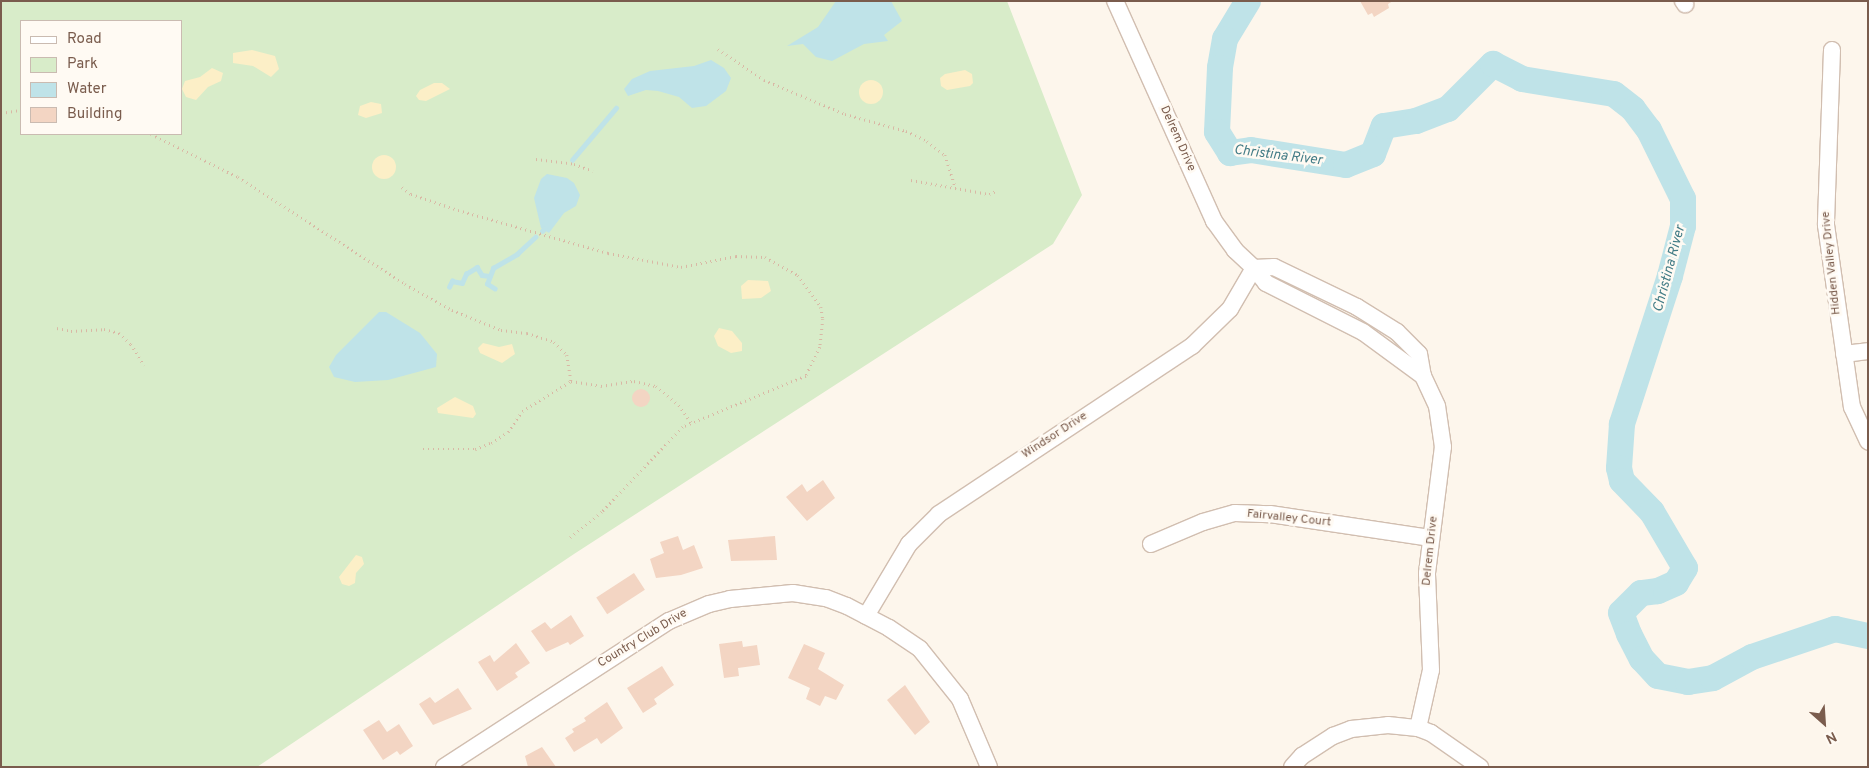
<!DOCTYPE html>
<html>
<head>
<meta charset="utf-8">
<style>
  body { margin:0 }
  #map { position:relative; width:1869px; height:768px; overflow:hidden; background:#fdf6ec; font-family:Overpass,sans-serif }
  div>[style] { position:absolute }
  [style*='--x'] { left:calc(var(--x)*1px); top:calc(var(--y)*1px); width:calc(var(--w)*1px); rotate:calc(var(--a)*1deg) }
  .green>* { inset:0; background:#d8ecc9 }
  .sand>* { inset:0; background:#fcefc7 }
  .round { border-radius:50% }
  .water>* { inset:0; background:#bfe3e8 }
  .stream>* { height:4.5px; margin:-2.25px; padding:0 2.25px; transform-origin:2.25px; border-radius:2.25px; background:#bfe3e8 }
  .river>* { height:26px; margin:-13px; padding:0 13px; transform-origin:13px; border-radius:13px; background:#bfe3e8 }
  .building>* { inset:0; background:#f3d5c3; transform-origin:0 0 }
  .path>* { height:2.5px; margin-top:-1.25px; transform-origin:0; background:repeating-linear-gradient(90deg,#d9b8a5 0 1px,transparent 0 5px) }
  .roads { filter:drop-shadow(1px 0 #d1beb0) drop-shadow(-1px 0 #d1beb0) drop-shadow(0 1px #d1beb0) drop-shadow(0 -1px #d1beb0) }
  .minor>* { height:16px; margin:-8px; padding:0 8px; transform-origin:8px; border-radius:8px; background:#fff }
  span { translate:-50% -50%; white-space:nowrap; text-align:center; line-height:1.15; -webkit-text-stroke:5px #fffaf3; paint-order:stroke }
  .street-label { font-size:12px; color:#7a5c4d }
  .water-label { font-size:14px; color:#437c86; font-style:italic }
  .frame { position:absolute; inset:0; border:2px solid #7a5c4d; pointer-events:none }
  .legend { position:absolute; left:20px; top:20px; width:162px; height:115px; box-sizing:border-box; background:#fffaf3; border:1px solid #cabbb1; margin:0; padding:6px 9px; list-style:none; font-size:15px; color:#7a5c4d }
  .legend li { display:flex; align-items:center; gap:10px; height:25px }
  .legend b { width:25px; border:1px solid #cabbb1 }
  .north { position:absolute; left:1799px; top:698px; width:50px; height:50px; -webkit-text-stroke:4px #fffaf3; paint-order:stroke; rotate:154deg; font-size:14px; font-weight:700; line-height:20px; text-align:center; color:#7a5c4d }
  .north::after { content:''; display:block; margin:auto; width:18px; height:22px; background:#7a5c4d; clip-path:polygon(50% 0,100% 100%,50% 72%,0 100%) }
</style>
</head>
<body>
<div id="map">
  <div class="green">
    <div style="clip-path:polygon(evenodd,1px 1px,1007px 1px,1082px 195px,1053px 244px,574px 554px,257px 767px,1px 767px,1px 1px,21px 21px,181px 21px,181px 134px,21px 134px,21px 21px)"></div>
  </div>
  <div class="sand">
    <div style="clip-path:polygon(252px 50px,275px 56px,279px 69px,271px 77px,253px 66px,233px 63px,233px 53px)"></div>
    <div style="clip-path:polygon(212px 68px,223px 73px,221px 81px,208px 87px,196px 100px,186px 97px,182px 89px,185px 81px,200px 77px)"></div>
    <div style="clip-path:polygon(965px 70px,972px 74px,973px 83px,970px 86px,947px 90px,941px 86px,940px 78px,945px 74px)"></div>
    <div class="round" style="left:859px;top:80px;width:24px;height:24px"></div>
    <div style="clip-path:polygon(434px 83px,442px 83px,450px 89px,426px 101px,419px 100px,416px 96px,420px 90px)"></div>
    <div style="clip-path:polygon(371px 102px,381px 104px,382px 113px,366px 118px,358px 115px,360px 106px)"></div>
    <div class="round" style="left:372px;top:155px;width:24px;height:24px"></div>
    <div style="clip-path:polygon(748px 280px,768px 281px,771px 291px,761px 298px,742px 299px,741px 286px)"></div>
    <div style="clip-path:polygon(719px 328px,732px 331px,742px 343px,742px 351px,731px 353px,718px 346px,714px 336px)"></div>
    <div style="clip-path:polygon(483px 343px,499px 347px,512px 344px,515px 354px,502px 363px,480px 353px,478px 348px)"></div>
    <div style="clip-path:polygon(455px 397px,473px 406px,476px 414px,473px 418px,438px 413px,437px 408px)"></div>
    <div style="clip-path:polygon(356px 555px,362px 557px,364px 564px,356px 573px,355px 583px,349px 586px,342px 584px,339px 577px)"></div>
  </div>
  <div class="water">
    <div style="clip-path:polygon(836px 1px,891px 1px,902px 21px,884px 35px,888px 41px,864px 44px,832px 61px,816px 57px,803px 44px,787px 46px,818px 27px)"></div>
    <div style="clip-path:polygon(711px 60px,724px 68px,731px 78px,726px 91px,706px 106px,692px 108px,679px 97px,658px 91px,646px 90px,628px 96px,624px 89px,632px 79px,650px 71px,694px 66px)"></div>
    <div style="clip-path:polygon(547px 174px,567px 178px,574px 183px,580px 195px,576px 206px,564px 213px,549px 233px,541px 228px,534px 198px,541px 179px)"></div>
    <div style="clip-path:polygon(379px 312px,386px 312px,420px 333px,437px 354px,436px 367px,388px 380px,355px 382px,334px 377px,329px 367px,336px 355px)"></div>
  </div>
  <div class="stream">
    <div style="--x:572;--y:160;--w:68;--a:-49.8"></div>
    <div style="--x:542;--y:231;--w:3;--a:-45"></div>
    <div style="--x:449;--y:287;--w:7;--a:-63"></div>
    <div style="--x:452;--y:281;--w:10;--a:11"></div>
    <div style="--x:462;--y:283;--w:10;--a:-66"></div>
    <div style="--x:466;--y:274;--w:13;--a:-32"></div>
    <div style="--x:477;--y:267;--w:9;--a:58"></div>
    <div style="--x:482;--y:275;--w:7;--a:8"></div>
    <div style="--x:495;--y:289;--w:9;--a:-148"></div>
    <div style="--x:487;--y:284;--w:17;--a:-69"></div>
    <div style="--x:493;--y:268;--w:28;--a:-30"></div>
    <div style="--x:517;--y:254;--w:25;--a:-43"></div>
  </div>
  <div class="river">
    <div style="--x:1248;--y:1;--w:44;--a:121.2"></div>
    <div style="--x:1225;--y:39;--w:29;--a:100"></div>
    <div style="--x:1220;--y:68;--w:64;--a:92.7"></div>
    <div style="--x:1217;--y:132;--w:25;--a:58"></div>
    <div style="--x:1230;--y:153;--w:21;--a:-8"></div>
    <div style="--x:1251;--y:150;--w:96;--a:9"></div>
    <div style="--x:1346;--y:165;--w:29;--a:-22"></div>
    <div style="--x:1373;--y:154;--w:30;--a:-69"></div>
    <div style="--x:1384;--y:126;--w:32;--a:-9"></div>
    <div style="--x:1416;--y:121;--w:34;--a:-21"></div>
    <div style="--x:1448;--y:109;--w:64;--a:-45"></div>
    <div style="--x:1493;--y:64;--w:33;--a:27"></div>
    <div style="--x:1522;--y:79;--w:93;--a:9.3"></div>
    <div style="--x:1614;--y:94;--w:24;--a:38"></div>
    <div style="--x:1633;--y:109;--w:26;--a:53"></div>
    <div style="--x:1649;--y:130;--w:77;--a:63.8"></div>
    <div style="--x:1683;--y:199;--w:27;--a:90"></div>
    <div style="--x:1683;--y:226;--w:52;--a:104.6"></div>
    <div style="--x:1670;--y:276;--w:156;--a:108"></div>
    <div style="--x:1622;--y:424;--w:44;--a:93.9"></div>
    <div style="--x:1619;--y:468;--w:13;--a:77"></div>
    <div style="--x:1622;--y:481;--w:43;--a:45.9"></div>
    <div style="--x:1652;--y:512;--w:65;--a:59.5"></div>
    <div style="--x:1685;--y:568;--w:17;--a:121"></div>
    <div style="--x:1676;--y:583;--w:20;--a:156"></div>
    <div style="--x:1658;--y:591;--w:17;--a:173"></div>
    <div style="--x:1641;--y:593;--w:28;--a:135"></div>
    <div style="--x:1621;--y:613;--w:22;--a:69"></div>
    <div style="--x:1629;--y:634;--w:28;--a:63"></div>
    <div style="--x:1642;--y:659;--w:23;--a:47"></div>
    <div style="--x:1658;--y:676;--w:31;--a:11"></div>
    <div style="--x:1688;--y:682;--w:25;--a:-9"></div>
    <div style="--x:1713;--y:678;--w:44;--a:-28.3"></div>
    <div style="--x:1752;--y:657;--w:88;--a:-18.6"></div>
    <div style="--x:1835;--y:629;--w:34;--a:12"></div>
  </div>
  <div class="building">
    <div style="clip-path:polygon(1360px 1px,1393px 1px,1388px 4px,1389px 8px,1374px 17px,1372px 13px,1368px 15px)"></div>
    <div class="round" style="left:632px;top:389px;width:18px;height:18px"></div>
    <div style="clip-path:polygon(823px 480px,835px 498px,807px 521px,786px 497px,802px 484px,807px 492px)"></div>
    <div style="clip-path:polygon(678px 536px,683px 550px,694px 545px,703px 568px,681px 575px,656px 578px,650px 559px,664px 553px,660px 542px)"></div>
    <div style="clip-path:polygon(775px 536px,777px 560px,731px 561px,728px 540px)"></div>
    <div style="left:634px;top:573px;width:20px;height:45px;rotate:57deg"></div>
    <div style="clip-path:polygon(571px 615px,584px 636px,570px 645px,568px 642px,546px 652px,531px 631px,545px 622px,551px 629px)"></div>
    <div style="clip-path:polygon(742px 641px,743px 647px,757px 645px,760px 665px,738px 668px,739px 676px,724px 678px,719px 644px)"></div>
    <div style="clip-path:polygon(516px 643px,530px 663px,515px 673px,518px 677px,497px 691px,478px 662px,490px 655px,494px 662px)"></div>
    <div style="clip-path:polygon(804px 644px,825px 653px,818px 669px,844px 685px,836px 700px,825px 696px,820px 706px,806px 699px,810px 688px,788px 678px)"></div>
    <div style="clip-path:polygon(662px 666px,674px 685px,654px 699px,657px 704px,643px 713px,627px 688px)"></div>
    <div style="clip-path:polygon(905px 685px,930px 722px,915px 735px,887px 700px)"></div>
    <div style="clip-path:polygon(458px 688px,472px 709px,433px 725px,419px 704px,430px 697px,435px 703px)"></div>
    <div style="clip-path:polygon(607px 702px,623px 728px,601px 744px,597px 738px,574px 752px,565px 738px,574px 732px,572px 729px,586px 721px,584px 718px)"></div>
    <div style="clip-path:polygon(379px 720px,387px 732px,399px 724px,413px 746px,400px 755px,397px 751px,383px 760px,363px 730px)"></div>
    <div style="clip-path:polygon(542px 747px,556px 767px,528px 767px,525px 756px)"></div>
  </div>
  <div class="path">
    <div style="--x:718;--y:49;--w:55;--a:34"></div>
    <div style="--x:764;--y:80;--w:88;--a:22.8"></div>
    <div style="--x:845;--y:114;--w:63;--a:15.6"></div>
    <div style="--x:906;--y:131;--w:23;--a:25"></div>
    <div style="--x:927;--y:141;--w:23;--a:38"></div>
    <div style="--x:945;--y:155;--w:35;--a:72"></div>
    <div style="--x:1;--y:113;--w:20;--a:-9"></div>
    <div style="--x:151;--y:134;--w:97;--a:26.3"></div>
    <div style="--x:238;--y:177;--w:198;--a:32.6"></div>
    <div style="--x:405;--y:284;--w:54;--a:29"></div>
    <div style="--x:452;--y:310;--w:53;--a:22.2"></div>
    <div style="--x:501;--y:330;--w:26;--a:7"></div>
    <div style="--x:527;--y:333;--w:28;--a:18"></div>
    <div style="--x:554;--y:342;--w:18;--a:45"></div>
    <div style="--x:567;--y:355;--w:26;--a:81"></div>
    <div style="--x:536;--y:159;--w:38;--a:7"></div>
    <div style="--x:574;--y:164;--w:20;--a:20"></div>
    <div style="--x:911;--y:180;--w:79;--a:10.2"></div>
    <div style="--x:989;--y:194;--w:8;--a:-23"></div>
    <div style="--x:402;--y:187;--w:11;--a:38"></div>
    <div style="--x:411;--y:194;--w:50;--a:18.8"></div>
    <div style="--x:458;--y:210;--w:156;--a:16"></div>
    <div style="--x:608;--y:253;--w:74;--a:10.9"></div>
    <div style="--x:681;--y:267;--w:56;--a:-11.3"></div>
    <div style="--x:736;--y:256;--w:29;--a:2"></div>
    <div style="--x:765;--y:257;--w:38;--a:29"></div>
    <div style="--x:798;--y:275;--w:39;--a:54"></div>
    <div style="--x:821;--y:307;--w:12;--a:81"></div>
    <div style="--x:823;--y:319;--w:28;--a:96"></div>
    <div style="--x:820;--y:347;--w:32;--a:116"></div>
    <div style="--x:806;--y:376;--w:133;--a:157.5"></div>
    <div style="--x:683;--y:427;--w:117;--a:133.6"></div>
    <div style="--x:602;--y:512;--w:41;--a:140.9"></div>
    <div style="--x:57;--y:328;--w:14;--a:12"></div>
    <div style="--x:71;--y:331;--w:33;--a:-3"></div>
    <div style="--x:104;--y:329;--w:16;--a:15"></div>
    <div style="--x:119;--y:333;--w:16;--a:43"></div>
    <div style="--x:131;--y:344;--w:25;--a:58"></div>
    <div style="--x:423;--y:449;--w:52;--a:0"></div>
    <div style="--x:475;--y:449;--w:17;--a:-21"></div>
    <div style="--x:491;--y:443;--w:20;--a:-33"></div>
    <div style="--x:508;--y:432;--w:25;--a:-56"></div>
    <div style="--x:522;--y:411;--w:57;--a:-31.5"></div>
    <div style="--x:571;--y:381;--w:30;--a:9"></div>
    <div style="--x:601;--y:386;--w:33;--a:-9"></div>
    <div style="--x:634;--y:381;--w:23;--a:13"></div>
    <div style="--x:656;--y:386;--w:30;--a:40"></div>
    <div style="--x:679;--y:405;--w:21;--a:55"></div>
  </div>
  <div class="roads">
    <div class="minor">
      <div style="--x:1683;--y:1;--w:4;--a:56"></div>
      <div style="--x:1832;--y:50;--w:175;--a:92"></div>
      <div style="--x:1826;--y:225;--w:184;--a:81.9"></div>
      <div style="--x:1852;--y:407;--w:38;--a:65"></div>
      <div style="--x:1274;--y:267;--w:92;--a:25.7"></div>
      <div style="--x:1357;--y:307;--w:47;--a:32"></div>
      <div style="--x:1397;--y:332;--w:31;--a:45"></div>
      <div style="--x:1419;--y:354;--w:22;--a:80"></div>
      <div style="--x:1423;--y:376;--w:74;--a:-143.7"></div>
      <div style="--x:1363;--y:332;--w:109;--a:-153.2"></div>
      <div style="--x:1266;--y:283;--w:19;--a:-129"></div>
      <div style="--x:1254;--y:268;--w:20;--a:-3"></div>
      <div style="--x:1844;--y:354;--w:24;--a:-7"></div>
      <div style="--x:1151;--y:544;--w:56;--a:-22.9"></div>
      <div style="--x:1203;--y:522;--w:33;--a:-16"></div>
      <div style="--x:1235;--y:513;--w:35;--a:2"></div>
      <div style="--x:1270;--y:514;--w:163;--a:8.5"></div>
      <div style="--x:866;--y:616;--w:84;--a:-59.2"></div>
      <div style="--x:909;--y:544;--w:42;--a:-45"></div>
      <div style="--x:939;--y:514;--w:304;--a:-33.6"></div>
      <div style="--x:1192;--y:346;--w:53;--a:-44.2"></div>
      <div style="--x:1230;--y:309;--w:48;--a:-59.7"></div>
      <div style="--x:1254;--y:268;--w:26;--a:-137"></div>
      <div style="--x:1235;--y:250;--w:36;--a:-126"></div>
      <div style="--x:1214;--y:221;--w:241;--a:-114.2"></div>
      <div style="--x:1418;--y:728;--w:59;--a:-77.4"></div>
      <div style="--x:1431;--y:670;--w:97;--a:-92.4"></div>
      <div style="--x:1427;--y:573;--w:127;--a:-82.8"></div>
      <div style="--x:1443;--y:447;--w:41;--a:-98.3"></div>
      <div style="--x:1437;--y:406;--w:33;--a:-115"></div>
      <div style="--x:444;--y:767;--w:268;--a:-33"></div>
      <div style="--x:669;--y:621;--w:43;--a:-23"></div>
      <div style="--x:709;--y:604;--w:22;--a:-13"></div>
      <div style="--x:730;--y:599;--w:63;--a:-5.4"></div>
      <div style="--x:793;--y:593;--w:33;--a:9"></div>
      <div style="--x:826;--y:598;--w:22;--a:21"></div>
      <div style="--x:847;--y:606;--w:47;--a:27.6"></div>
      <div style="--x:889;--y:628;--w:37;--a:34"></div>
      <div style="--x:920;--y:649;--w:64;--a:51.3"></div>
      <div style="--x:960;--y:699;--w:74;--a:66.9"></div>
      <div style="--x:1292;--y:767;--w:15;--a:-48"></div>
      <div style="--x:1302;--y:756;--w:37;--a:-33"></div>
      <div style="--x:1333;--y:736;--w:19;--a:-21"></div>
      <div style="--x:1351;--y:729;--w:37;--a:-6"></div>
      <div style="--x:1388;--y:725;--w:30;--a:6"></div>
      <div style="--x:1418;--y:728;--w:14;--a:21"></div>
      <div style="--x:1431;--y:733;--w:60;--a:34.8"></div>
    </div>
  </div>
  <div class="street-label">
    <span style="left:1177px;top:139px;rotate:66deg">Delrem Drive</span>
    <span style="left:1832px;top:263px;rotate:-96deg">Hidden Valley Drive</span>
    <span style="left:1055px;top:436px;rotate:-33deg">Windsor Drive</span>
    <span style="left:1289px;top:519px;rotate:6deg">Fairvalley Court</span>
    <span style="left:1431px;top:551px;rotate:-84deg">Delrem Drive</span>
    <span style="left:643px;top:639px;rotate:-31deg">Country Club Drive</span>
  </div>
  <div class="water-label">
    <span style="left:1278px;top:156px;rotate:7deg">Christina River</span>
    <span style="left:1670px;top:269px;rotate:-75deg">Christina River</span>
  </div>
  <div class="frame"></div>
  <ul class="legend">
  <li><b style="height:6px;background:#fff"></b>Road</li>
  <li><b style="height:14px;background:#d8ecc9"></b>Park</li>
  <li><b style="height:14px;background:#bfe3e8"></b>Water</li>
  <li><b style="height:14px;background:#f3d5c3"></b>Building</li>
  </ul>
  <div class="north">N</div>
</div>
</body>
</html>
